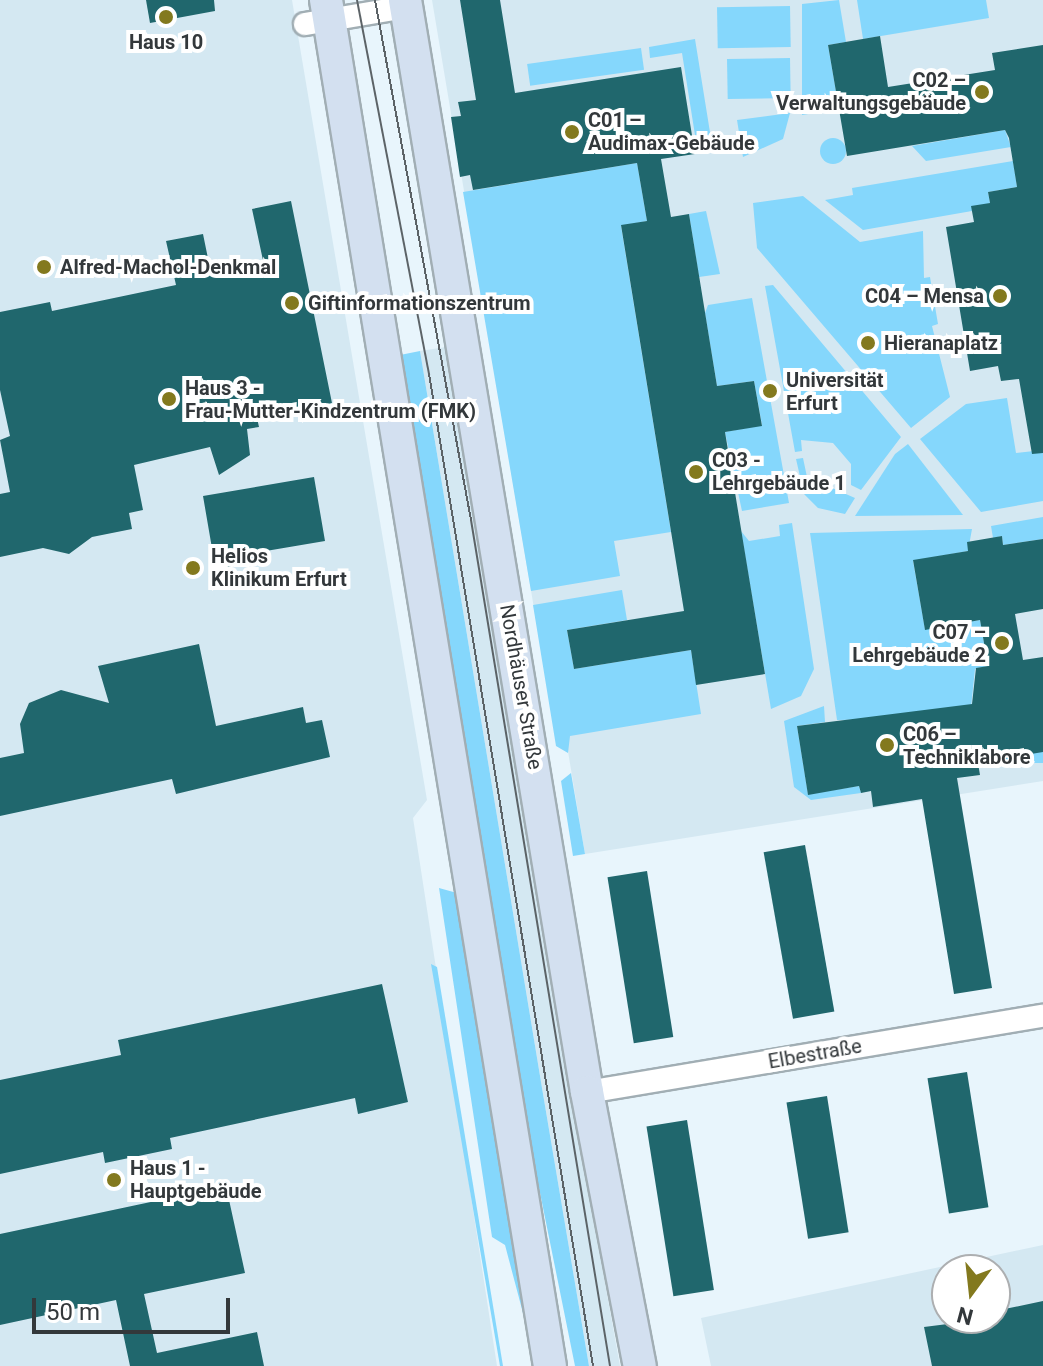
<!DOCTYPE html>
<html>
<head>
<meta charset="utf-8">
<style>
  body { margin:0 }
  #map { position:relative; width:1043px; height:1366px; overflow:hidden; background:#e8f5fc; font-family:Roboto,sans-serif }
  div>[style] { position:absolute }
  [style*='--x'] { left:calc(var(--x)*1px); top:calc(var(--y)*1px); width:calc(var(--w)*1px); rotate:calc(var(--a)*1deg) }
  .built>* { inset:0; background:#d4e8f2 }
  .green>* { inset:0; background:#85d7fc; transform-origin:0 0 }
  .round { border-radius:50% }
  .building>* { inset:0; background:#20676d; transform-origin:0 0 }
  .roads { filter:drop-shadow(2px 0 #a1aeb4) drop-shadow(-2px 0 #a1aeb4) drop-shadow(0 2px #a1aeb4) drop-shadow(0 -2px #a1aeb4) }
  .minor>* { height:22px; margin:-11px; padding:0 11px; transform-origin:11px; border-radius:11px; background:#fff }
  .secondary>* { height:32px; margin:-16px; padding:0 16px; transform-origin:16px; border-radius:16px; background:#d3e0f0 }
  .tram>* { height:2px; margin:-1px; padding:0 1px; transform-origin:1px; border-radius:1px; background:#5c6367 }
  .dots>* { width:22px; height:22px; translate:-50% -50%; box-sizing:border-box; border:4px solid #fff; border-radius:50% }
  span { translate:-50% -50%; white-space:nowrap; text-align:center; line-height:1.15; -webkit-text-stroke:8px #fff; paint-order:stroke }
  .poi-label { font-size:20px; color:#33383b; font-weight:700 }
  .right { translate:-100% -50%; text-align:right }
  .left { translate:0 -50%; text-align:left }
  .street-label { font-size:20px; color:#33383b }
  .north { position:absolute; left:931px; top:1254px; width:80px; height:80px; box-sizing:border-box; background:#fff; border:2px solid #adafb1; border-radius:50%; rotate:195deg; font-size:22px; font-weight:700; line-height:32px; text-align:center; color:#33383b }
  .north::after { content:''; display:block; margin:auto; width:28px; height:36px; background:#83791e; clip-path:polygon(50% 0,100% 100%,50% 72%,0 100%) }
  .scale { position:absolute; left:32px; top:1298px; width:198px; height:36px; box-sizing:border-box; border:4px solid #33383b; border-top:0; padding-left:10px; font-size:24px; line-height:28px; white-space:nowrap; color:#33383b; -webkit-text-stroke:6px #fff; paint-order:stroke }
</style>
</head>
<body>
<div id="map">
  <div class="built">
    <div style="clip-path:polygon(0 0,292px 0,427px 800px,413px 818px,497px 1366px,0 1366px)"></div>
    <div style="clip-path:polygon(432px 0,1043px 0,1043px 781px,585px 854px,555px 673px,545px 674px)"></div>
    <div style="clip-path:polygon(446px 347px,569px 1084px,620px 1366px,589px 1366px,542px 1088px,420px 351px)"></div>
    <div style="clip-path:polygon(evenodd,1043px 1245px,1043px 1366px,711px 1366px,701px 1318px,1043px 1245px,947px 1270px,995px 1270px,995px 1318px,947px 1318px,947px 1270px)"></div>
  </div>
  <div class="green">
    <div style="clip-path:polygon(839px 0,846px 42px,828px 45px,839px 109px,802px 115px,802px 4px)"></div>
    <div style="clip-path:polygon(857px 0,986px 0,989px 18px,863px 39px)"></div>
    <div style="left:790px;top:6px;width:41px;height:73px;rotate:89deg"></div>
    <div style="clip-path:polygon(695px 39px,713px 151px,698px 154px,682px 53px,650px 58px,649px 47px)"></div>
    <div style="left:641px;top:48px;width:22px;height:115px;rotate:82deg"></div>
    <div style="left:790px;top:58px;width:40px;height:63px;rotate:89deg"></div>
    <div style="clip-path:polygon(790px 113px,783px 139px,743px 157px,737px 120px)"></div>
    <div style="clip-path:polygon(1005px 130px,1011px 147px,926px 161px,912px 146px)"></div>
    <div class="round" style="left:820px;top:138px;width:26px;height:26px"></div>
    <div style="clip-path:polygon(1013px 161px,1017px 187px,988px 192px,990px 203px,972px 211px,863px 230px,825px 200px,853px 195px,852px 188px)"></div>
    <div style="clip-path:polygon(637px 163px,647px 221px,621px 226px,671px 532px,614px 541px,620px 576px,531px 591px,463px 192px)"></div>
    <div style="clip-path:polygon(803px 196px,860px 242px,923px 231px,924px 278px,930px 277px,938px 324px,932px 326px,950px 397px,911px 428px,757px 248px,753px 203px)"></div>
    <div style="clip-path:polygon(706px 211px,720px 274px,699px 277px,689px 214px)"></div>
    <div style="clip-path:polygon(773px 285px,901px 437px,861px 490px,851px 485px,851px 464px,833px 443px,801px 440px,802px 451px,795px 452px,765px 286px)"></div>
    <div style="clip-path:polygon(752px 298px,789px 503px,742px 511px,725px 432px,762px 425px,754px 381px,717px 386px,705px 313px,708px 305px)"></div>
    <div style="clip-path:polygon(420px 351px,542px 1088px,589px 1366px,575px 1366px,537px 1178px,400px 355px)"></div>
    <div style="clip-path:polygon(1007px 398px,1016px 453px,1043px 450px,1043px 501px,981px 512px,920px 439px,966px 404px)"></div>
    <div style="clip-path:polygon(908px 444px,963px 515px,855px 516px,895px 454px)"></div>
    <div style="clip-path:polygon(803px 458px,807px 477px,855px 498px,845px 514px,818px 508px,804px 494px,796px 459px)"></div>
    <div style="clip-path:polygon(1043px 517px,1043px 539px,1003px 545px,1002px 536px,993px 538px,991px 526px)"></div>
    <div style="clip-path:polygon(792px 523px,814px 669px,801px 696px,771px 709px,741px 531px,749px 541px,780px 536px,779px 525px)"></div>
    <div style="clip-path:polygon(972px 529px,968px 551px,913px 561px,925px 629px,980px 620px,988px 666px,975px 669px,970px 717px,837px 720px,810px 533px)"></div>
    <div style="clip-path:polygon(622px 590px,627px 620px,567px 630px,574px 669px,691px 650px,701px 714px,570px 736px,568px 753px,556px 746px,533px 605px)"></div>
    <div style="clip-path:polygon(824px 706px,825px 722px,797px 726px,808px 794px,859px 786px,861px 793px,811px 800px,794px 787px,784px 721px)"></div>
    <div style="left:1043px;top:752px;width:11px;height:66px;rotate:90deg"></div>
    <div style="clip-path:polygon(571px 773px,585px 854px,573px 856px,561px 781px)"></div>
    <div style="clip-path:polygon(439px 888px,457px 893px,537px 1366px,505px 1245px,492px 1237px)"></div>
    <div style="clip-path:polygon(431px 964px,437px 967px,503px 1366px,500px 1366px)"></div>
  </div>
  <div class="building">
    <div style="clip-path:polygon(146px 0,214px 0,215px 11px,150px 23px)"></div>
    <div style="clip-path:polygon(460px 0,500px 0,515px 93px,681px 67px,695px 154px,661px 159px,671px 217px,689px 214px,717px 386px,754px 381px,762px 426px,725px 432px,765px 674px,696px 685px,691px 650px,574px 669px,567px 630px,684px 611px,621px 225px,647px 221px,637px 163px,473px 190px,470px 175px,460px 177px,451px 117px,461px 116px,458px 102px,476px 100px)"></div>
    <div style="clip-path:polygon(880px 36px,888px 87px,995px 70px,992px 53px,1043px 45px,1043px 453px,1032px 454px,1019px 379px,1001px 381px,998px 366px,970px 371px,946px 227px,974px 222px,971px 206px,990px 203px,988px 192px,1017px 187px,1009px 138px,1005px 130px,847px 156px,828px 45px)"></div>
    <div style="clip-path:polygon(291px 201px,332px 403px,257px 418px,259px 427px,247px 429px,250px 455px,219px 475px,210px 447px,134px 465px,143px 510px,129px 513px,132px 529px,92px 537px,69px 554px,43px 548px,0 557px,0 494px,10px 492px,0 440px,10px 436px,0 390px,0 312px,50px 302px,52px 311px,176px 285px,166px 241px,203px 234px,211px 273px,264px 265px,252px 209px)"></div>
    <div style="clip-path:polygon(314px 477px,325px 541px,248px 554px,250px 564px,225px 568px,224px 558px,214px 560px,203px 496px)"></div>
    <div style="clip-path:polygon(1002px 536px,1003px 545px,1043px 539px,1043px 609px,1015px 614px,1023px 660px,1043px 657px,1043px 752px,978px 763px,980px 775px,957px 778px,992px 988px,954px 994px,922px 799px,873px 807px,871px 791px,861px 793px,859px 786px,808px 795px,797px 726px,972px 704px,976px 668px,988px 666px,980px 620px,925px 630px,913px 560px,968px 551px,967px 542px)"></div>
    <div style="clip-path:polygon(199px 644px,216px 726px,303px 707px,306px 723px,322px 720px,330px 757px,176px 794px,172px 779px,0 816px,0 758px,24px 753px,20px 724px,29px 703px,61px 690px,109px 703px,98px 666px)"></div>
    <div style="left:805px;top:845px;width:169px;height:42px;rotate:80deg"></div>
    <div style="left:647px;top:871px;width:168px;height:40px;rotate:81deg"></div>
    <div style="clip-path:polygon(382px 984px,408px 1102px,358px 1114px,355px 1098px,170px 1138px,172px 1149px,105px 1163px,103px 1152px,0 1174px,0 1080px,121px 1055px,118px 1040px)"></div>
    <div style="left:967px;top:1072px;width:137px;height:40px;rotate:81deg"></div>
    <div style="left:827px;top:1096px;width:138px;height:41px;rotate:81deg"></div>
    <div style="left:687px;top:1120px;width:172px;height:41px;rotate:81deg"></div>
    <div style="clip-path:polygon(226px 1186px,245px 1273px,144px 1294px,157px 1353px,257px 1332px,264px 1366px,130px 1366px,116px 1300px,0 1325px,0 1234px)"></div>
    <div style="clip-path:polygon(1043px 1301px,1043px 1366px,932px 1366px,924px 1327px,995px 1318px,995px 1311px)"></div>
  </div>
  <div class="roads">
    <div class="minor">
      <div style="--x:305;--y:24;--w:102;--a:-9.6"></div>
      <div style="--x:587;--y:1092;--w:462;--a:-9.5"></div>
    </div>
    <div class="secondary">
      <div style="--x:326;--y:0;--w:1384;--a:80.69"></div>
      <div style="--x:405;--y:0;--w:1107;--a:80.54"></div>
      <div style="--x:587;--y:1092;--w:279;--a:79.1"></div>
    </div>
  </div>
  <div class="tram">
    <div style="--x:357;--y:0;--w:381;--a:79.1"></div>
    <div style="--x:429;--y:374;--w:1005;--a:80.61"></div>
    <div style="--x:375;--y:0;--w:529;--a:79.54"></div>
    <div style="--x:471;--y:520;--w:857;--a:80.67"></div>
  </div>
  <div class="dots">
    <div style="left:166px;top:17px;background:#83791e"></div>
    <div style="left:982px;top:92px;background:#83791e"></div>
    <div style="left:572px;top:132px;background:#83791e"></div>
    <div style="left:44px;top:267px;background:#83791e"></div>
    <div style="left:1000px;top:296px;background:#83791e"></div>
    <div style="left:292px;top:303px;background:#83791e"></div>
    <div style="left:868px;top:343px;background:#83791e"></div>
    <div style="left:770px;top:391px;background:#83791e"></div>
    <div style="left:169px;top:399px;background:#83791e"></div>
    <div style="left:696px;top:472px;background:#83791e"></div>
    <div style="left:193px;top:568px;background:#83791e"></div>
    <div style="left:1002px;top:643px;background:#83791e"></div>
    <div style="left:887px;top:745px;background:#83791e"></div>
    <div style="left:114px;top:1180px;background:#83791e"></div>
  </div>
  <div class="poi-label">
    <span style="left:166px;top:42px">Haus 10</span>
    <span class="right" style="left:966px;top:92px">C02 –<br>Verwaltungsgebäude</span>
    <span class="left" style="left:588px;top:132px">C01 –<br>Audimax-Gebäude</span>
    <span class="left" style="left:60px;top:267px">Alfred-Machol-Denkmal</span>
    <span class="right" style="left:984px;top:296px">C04 – Mensa</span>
    <span class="left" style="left:308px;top:303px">Giftinformationszentrum</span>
    <span class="left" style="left:884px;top:343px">Hieranaplatz</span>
    <span class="left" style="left:786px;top:392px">Universität<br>Erfurt</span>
    <span class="left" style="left:185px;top:400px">Haus 3 -<br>Frau-Mutter-Kindzentrum (FMK)</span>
    <span class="left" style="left:712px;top:472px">C03 -<br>Lehrgebäude 1</span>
    <span class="left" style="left:211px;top:568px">Helios<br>Klinikum Erfurt</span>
    <span class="right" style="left:986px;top:644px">C07 –<br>Lehrgebäude 2</span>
    <span class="left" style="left:903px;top:746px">C06 –<br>Techniklabore</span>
    <span class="left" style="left:130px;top:1180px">Haus 1 -<br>Hauptgebäude</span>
  </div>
  <div class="street-label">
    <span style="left:521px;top:687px;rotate:80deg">Nordhäuser Straße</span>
    <span style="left:815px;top:1054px;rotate:-10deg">Elbestraße</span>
  </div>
  <div class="north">N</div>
  <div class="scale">50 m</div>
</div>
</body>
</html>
